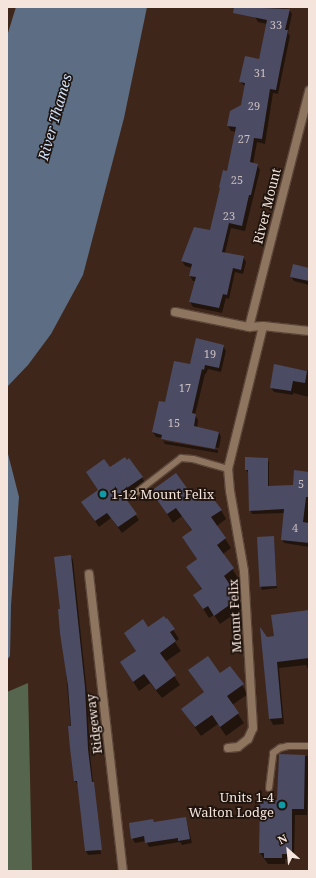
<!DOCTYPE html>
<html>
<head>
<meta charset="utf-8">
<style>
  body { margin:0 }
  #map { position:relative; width:316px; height:878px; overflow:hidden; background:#3e271a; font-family:"Noto Serif",serif }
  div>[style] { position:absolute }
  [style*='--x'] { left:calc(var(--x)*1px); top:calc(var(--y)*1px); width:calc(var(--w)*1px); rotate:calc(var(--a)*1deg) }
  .forest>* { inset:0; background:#55654e }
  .water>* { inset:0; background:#5d6e84 }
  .shadow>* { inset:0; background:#0007 }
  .building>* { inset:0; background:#4c4b64; transform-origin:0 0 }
  .roads { filter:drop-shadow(1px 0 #5b4539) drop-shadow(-1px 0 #5b4539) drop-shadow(0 1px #5b4539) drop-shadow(0 -1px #5b4539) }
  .service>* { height:6px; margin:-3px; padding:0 3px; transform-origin:3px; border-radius:3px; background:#8e755f }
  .minor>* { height:8px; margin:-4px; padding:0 4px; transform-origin:4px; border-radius:4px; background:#8e755f }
  .dots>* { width:11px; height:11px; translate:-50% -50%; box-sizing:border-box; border:2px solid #1e130d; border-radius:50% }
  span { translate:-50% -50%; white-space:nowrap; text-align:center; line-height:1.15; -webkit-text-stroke:3.5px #1e130d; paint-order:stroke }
  .number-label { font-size:11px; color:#cabebe }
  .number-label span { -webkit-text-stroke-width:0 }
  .street-label { font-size:13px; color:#f4e4dc }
  .poi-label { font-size:13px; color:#f4e4dc }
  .left { translate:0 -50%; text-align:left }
  .right { translate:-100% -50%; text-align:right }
  .water-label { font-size:14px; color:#cce0fb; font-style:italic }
  .frame { position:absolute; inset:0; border:8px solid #f4e4dc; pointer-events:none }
  .north { position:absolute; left:268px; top:830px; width:40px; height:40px; -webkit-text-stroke:3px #1e130d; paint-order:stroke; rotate:333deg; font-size:11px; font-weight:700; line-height:16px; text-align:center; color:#f4e4dc }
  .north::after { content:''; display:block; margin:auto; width:14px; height:18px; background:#f4e4dc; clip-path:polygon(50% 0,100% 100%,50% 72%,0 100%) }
</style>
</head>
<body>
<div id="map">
  <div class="forest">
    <div style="clip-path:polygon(28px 683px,32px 871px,7px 870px,7px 692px)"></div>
  </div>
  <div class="water">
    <div style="clip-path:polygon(16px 7px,147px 7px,124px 118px,83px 275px,51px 334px,28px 365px,7px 387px,7px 36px)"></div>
    <div style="clip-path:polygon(7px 450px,19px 497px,11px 606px,10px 656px,7px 660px)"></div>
  </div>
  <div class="shadow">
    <div style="clip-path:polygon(258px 7px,278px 7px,289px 9px,292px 14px,288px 33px,290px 36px,278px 94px,273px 93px,265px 144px,257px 142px,253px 164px,257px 165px,260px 170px,245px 231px,231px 228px,225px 253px,243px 257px,246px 262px,243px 274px,235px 272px,229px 299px,226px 298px,222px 313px,193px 307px,190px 302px,196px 281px,193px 281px,190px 276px,192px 268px,185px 266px,182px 261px,211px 231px,228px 173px,236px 132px,231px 131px,228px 126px,242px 106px,246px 87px,240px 82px,259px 60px,267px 24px,258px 22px,255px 17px)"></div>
    <div style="clip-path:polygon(309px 269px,309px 285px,294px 281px,291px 277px)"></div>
    <div style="clip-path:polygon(223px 346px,226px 351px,221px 372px,208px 369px,206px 374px,205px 374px,195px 415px,198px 420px,197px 428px,219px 432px,221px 437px,219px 448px,164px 439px,164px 441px,218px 450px,218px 453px,165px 444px,162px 438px,156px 437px,153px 432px,166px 404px,191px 365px)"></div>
    <div style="clip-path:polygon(275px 365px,309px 371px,309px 397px,293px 393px,293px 395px,274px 392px,271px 388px)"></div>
    <div style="clip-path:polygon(267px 459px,269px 462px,269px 487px,293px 486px,309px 473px,309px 547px,284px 543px,282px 539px,285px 513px,252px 514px,250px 510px,249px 474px,246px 470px)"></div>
    <div style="clip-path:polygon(110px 468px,142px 477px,145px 483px,124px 498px,139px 520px,122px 533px,111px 518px,99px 527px,86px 508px,99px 491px,87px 473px)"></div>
    <div style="clip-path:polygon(152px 491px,192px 496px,209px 501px,221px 510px,226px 519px,217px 526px,231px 548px,223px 554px,238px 578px,229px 585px,244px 607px,220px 624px,214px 615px,209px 618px,195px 596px,202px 590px,187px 567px,197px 559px,183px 538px,192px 531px,182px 516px,173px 523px)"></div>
    <div style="clip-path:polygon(274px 539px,277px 588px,262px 590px,261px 588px)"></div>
    <div style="clip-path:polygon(70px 556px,73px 560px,87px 693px,90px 754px,93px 782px,95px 786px,93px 784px,101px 854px,88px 855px,86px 851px,78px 785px,75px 781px,61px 610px)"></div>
    <div style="clip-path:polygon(309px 611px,309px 671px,306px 665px,279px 668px,284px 724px,273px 725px,270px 719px,266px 638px,275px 637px)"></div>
    <div style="clip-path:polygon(167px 620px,179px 639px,175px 642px,181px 651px,165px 662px,180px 685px,162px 698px,150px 683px,139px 691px,121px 663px,137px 651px,148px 628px)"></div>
    <div style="clip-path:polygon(230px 667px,248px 694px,232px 705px,244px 723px,226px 736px,218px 724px,201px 736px,188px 718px,205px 693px,190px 670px,220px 675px)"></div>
    <div style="clip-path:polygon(279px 756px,309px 756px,307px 815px,295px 815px,294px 860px,285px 859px,285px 864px,268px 864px,260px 853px,278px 801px)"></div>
    <div style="clip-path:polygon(186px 818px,192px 843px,182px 845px,180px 842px,149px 847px,146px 841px,135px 843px,132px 838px,153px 820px,155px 823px)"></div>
  </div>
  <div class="building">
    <div style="clip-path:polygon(234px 7px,290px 9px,285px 30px,288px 30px,281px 64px,276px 90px,270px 89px,262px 139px,254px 138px,250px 162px,258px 164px,251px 195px,249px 195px,242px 226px,229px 223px,222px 252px,244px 256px,241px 270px,233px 268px,227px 295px,223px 294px,219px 308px,189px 302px,196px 277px,189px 276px,192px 264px,181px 261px,194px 227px,210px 230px,220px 188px,219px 187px,223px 170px,227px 171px,236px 127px,227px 126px,230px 111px,241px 105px,245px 83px,239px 82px,245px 56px,259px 59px,267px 20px,233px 13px)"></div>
    <div style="clip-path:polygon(293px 264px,309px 268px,309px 281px,290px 277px)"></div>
    <div style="clip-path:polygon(196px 338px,224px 345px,219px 368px,205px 365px,204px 370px,202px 369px,192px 413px,196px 414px,194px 426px,219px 432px,215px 449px,161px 439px,162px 435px,152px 432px,159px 401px,165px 402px,174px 361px,190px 364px)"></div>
    <div style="clip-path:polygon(274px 364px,307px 371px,305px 383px,293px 381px,291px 391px,270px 388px)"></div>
    <div style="clip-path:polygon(125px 457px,127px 460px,129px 458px,143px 477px,121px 492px,137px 514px,118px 527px,107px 513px,95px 521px,81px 502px,98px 490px,86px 472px,104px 459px,110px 467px)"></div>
    <div style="clip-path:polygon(245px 457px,268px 458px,268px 486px,293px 485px,294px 470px,309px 472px,309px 497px,306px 497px,303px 522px,309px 523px,309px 543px,281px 540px,284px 509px,249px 511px,248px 470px,245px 470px)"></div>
    <div style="clip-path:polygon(176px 473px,192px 495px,201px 489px,209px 500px,212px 497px,222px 510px,211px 517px,226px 538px,217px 545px,234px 568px,224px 576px,239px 598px,214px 616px,208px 606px,203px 609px,193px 595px,202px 589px,186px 567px,197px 559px,182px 537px,192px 530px,176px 508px,167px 514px,151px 491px)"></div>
    <div style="left:274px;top:536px;width:50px;height:17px;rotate:87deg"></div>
    <div style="clip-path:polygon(71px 555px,85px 687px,88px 749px,92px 782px,94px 782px,102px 850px,85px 851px,77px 781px,74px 781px,70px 748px,68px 726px,71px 726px,68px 686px,60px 633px,58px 609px,60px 609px,54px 557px)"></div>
    <div style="clip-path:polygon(309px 610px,309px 658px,277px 662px,282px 718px,269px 719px,260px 627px,267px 637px,274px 636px,271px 615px)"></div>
    <div style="clip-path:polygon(164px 616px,166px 619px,167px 618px,175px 629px,170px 632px,176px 641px,160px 653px,176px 675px,156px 690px,144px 674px,133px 682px,120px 662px,136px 651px,124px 633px,143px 619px,148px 627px)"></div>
    <div style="clip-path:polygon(208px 656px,220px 673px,230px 666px,244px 684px,227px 696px,239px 713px,220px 727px,212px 715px,195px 727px,181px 709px,204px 692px,188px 670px)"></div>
    <div style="clip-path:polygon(279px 754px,305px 755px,304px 809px,292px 809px,292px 854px,282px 854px,282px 858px,264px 858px,264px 853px,259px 853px,260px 800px,277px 800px)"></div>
    <div style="clip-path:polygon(186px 817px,190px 839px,178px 841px,178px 838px,145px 843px,144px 836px,131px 839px,129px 823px,153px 819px,154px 822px)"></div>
  </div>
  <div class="roads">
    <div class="service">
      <div style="--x:132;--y:496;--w:62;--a:-37.8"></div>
      <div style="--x:181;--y:458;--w:12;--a:5"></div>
      <div style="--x:193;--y:459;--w:36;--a:16"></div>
      <div style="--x:269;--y:788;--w:35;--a:-83"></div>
      <div style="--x:273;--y:753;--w:9;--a:-36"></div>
      <div style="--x:280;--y:748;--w:8;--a:-14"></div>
      <div style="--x:288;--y:746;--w:21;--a:0"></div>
    </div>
    <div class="minor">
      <div style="--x:175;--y:312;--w:76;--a:11.5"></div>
      <div style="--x:249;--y:327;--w:14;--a:-4"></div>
      <div style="--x:263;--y:326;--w:46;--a:6.2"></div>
      <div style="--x:249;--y:327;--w:244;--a:-75.7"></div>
      <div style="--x:89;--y:574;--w:299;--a:83.5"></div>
      <div style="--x:228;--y:748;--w:10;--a:-6"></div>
      <div style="--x:238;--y:747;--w:13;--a:-39"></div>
      <div style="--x:248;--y:739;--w:12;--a:-66"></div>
      <div style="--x:253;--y:728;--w:157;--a:-93.3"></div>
      <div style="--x:244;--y:571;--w:81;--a:-99.9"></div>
      <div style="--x:230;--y:491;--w:22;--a:-95"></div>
      <div style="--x:228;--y:469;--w:147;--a:-76.2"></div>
    </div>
  </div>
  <div class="dots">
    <div style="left:103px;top:494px;background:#0f9aa8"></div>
    <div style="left:282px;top:805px;background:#0f9aa8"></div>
  </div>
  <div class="number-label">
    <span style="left:276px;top:25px">33</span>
    <span style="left:260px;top:73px">31</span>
    <span style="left:254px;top:106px">29</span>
    <span style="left:244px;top:139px">27</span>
    <span style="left:237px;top:180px">25</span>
    <span style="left:229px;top:216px">23</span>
    <span style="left:210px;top:354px">19</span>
    <span style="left:185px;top:388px">17</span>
    <span style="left:174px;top:423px">15</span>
    <span style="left:301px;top:484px">5</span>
    <span style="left:295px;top:528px">4</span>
  </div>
  <div class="street-label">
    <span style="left:267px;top:206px;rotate:-76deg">River Mount</span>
    <span style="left:235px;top:616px;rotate:-93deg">Mount Felix</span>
    <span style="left:94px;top:724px;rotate:-97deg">Ridgeway</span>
  </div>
  <div class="poi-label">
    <span class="left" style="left:111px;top:494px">1-12 Mount Felix</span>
    <span class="right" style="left:274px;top:805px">Units 1-4<br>Walton Lodge</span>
  </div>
  <div class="water-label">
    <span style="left:55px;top:117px;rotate:-74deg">River Thames</span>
  </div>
  <div class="frame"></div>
  <div class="north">N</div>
</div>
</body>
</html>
